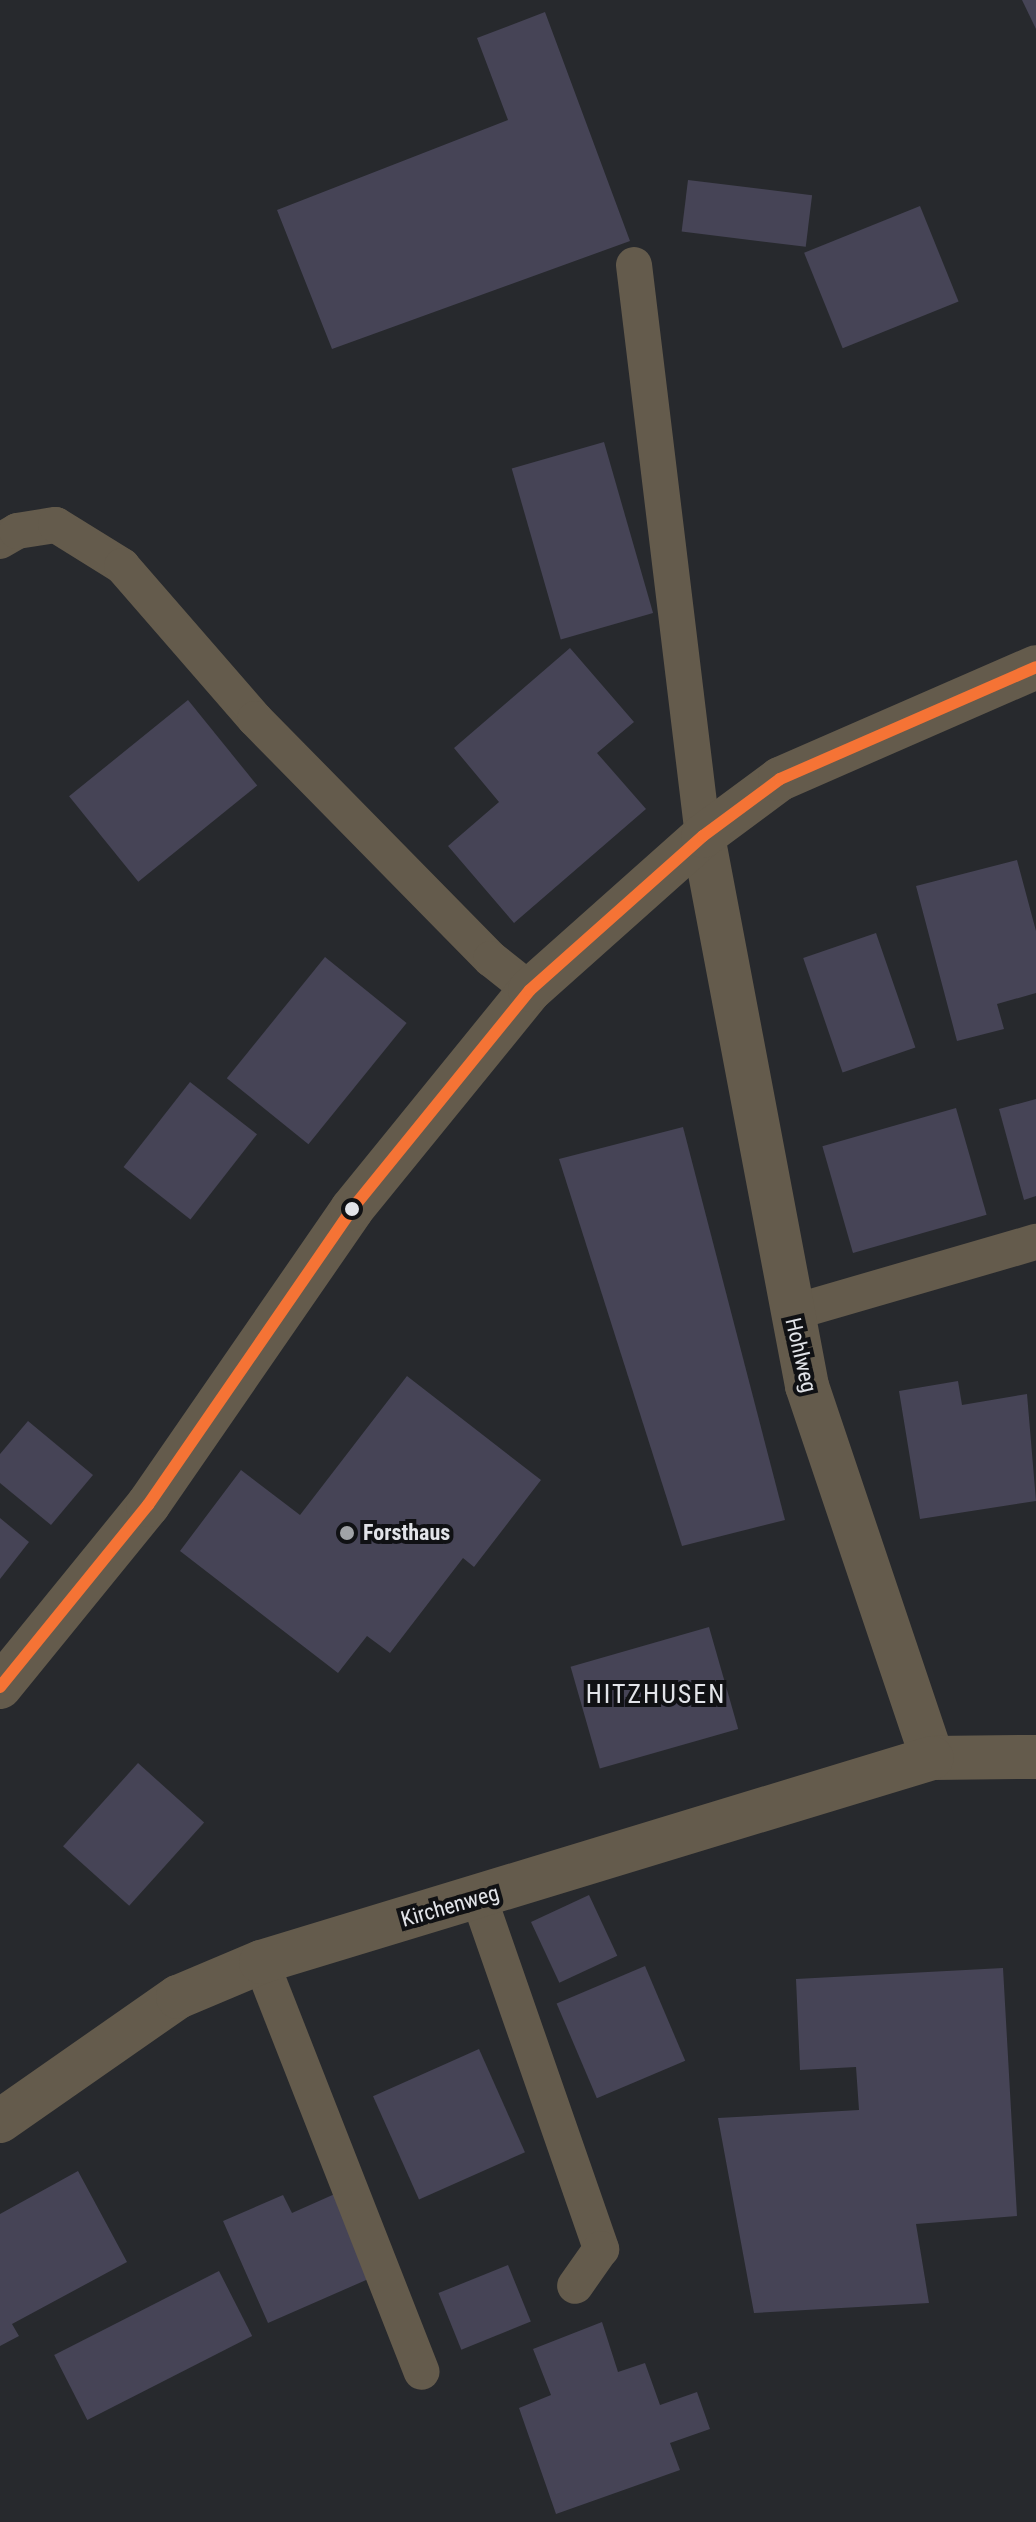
<!DOCTYPE html>
<html>
<head>
<meta charset="utf-8">
<style>
  body { margin:0 }
  #map { position:relative; width:1036px; height:2522px; overflow:hidden; background:#27292d; font-family:"Roboto Condensed",sans-serif }
  div>[style] { position:absolute }
  [style*='--x'] { left:calc(var(--x)*1px); top:calc(var(--y)*1px); width:calc(var(--w)*1px); rotate:calc(var(--a)*1deg) }
  .building>* { inset:0; background:#464456; transform-origin:0 0 }
  .service>* { height:36px; margin:-18px; padding:0 18px; transform-origin:18px; border-radius:18px; background:#645b4c }
  .minor>* { height:44px; margin:-22px; padding:0 22px; transform-origin:22px; border-radius:22px; background:#645b4c }
  .tertiary>* { height:44px; margin:-22px; padding:0 22px; transform-origin:22px; border-radius:22px; background:#645b4c }
  .bus-1>* { height:12px; margin:-6px; padding:0 6px; transform-origin:6px; border-radius:6px; background:#f57335 }
  .dots>* { width:22px; height:22px; translate:-50% -50%; box-sizing:border-box; border:4px solid #101114; border-radius:50% }
  span { translate:-50% -50%; white-space:nowrap; text-align:center; line-height:1.15; -webkit-text-stroke:8px #101114; paint-order:stroke }
  .street-label { font-size:22px; color:#e2e4e9 }
  .poi-label { font-size:22px; color:#e2e4e9; font-weight:700 }
  .left { translate:0 -50%; text-align:left }
  .quarter-label { font-size:26px; color:#e2e4e9; letter-spacing:2px }
</style>
</head>
<body>
<div id="map">
  <div class="building">
    <div style="clip-path:polygon(1022px 0,1036px 0,1036px 29px)"></div>
    <div style="clip-path:polygon(545px 12px,630px 241px,332px 349px,277px 210px,508px 120px,477px 38px)"></div>
    <div style="left:688px;top:180px;width:125px;height:52px;rotate:7deg"></div>
    <div style="left:920px;top:206px;width:103px;height:125px;rotate:68deg"></div>
    <div style="left:604px;top:442px;width:178px;height:96px;rotate:74deg"></div>
    <div style="clip-path:polygon(570px 648px,634px 722px,597px 753px,646px 809px,514px 923px,448px 846px,499px 802px,454px 748px)"></div>
    <div style="left:188px;top:700px;width:110px;height:153px;rotate:51deg"></div>
    <div style="clip-path:polygon(1017px 860px,1036px 931px,1036px 993px,997px 1004px,1004px 1029px,957px 1041px,916px 886px)"></div>
    <div style="left:876px;top:933px;width:121px;height:77px;rotate:71deg"></div>
    <div style="left:325px;top:957px;width:105px;height:156px;rotate:39deg"></div>
    <div style="left:190px;top:1082px;width:85px;height:108px;rotate:38deg"></div>
    <div style="clip-path:polygon(1036px 1099px,1036px 1196px,1024px 1200px,999px 1109px)"></div>
    <div style="left:956px;top:1108px;width:111px;height:139px;rotate:74deg"></div>
    <div style="clip-path:polygon(683px 1127px,785px 1520px,682px 1546px,559px 1159px)"></div>
    <div style="clip-path:polygon(407px 1376px,541px 1480px,474px 1567px,463px 1558px,390px 1653px,367px 1636px,338px 1673px,180px 1551px,241px 1470px,300px 1515px)"></div>
    <div style="clip-path:polygon(958px 1381px,962px 1405px,1027px 1394px,1036px 1501px,920px 1519px,899px 1391px)"></div>
    <div style="clip-path:polygon(28px 1421px,93px 1475px,51px 1525px,0 1483px,0 1454px)"></div>
    <div style="clip-path:polygon(0 1518px,29px 1542px,0 1579px)"></div>
    <div style="left:709px;top:1627px;width:106px;height:144px;rotate:74deg"></div>
    <div style="left:138px;top:1763px;width:89px;height:112px;rotate:42deg"></div>
    <div style="left:589px;top:1895px;width:67px;height:64px;rotate:65deg"></div>
    <div style="left:645px;top:1966px;width:103px;height:96px;rotate:67deg"></div>
    <div style="clip-path:polygon(1003px 1968px,1017px 2216px,916px 2224px,929px 2303px,754px 2313px,718px 2118px,859px 2110px,856px 2067px,800px 2070px,796px 1979px)"></div>
    <div style="left:479px;top:2049px;width:113px;height:116px;rotate:66deg"></div>
    <div style="clip-path:polygon(78px 2171px,127px 2262px,12px 2324px,19px 2336px,0 2346px,0 2214px)"></div>
    <div style="clip-path:polygon(337px 2193px,373px 2277px,268px 2323px,223px 2221px,283px 2195px,292px 2213px)"></div>
    <div style="left:508px;top:2265px;width:61px;height:75px;rotate:68deg"></div>
    <div style="left:219px;top:2271px;width:73px;height:185px;rotate:63deg"></div>
    <div style="clip-path:polygon(602px 2322px,618px 2372px,645px 2363px,660px 2405px,697px 2392px,710px 2429px,670px 2443px,680px 2470px,556px 2514px,519px 2408px,551px 2395px,533px 2349px)"></div>
  </div>
  <div class="service">
    <div style="--x:634;--y:265;--w:575;--a:83.11"></div>
    <div style="--x:0;--y:541;--w:20;--a:-30"></div>
    <div style="--x:17;--y:531;--w:39;--a:-9"></div>
    <div style="--x:56;--y:525;--w:78;--a:31.8"></div>
    <div style="--x:122;--y:566;--w:203;--a:49"></div>
    <div style="--x:255;--y:719;--w:337;--a:45.5"></div>
    <div style="--x:491;--y:959;--w:50;--a:38.5"></div>
    <div style="--x:791;--y:1313;--w:255;--a:-16.2"></div>
    <div style="--x:479;--y:1898;--w:372;--a:70.8"></div>
    <div style="--x:601;--y:2249;--w:45;--a:125.1"></div>
    <div style="--x:261;--y:1962;--w:440;--a:68.6"></div>
  </div>
  <div class="minor">
    <div style="--x:703;--y:836;--w:560;--a:79.29"></div>
    <div style="--x:807;--y:1386;--w:392;--a:71.4"></div>
    <div style="--x:932;--y:1758;--w:104;--a:-0.6"></div>
    <div style="--x:0;--y:2121;--w:217;--a:-34.9"></div>
    <div style="--x:178;--y:1997;--w:90;--a:-22.9"></div>
    <div style="--x:261;--y:1962;--w:701;--a:-16.91"></div>
  </div>
  <div class="tertiary">
    <div style="--x:0;--y:1687;--w:235;--a:-50.9"></div>
    <div style="--x:148;--y:1505;--w:359;--a:-55.4"></div>
    <div style="--x:352;--y:1209;--w:282;--a:-50.9"></div>
    <div style="--x:530;--y:990;--w:232;--a:-41.7"></div>
    <div style="--x:703;--y:836;--w:96;--a:-36.5"></div>
    <div style="--x:780;--y:779;--w:279;--a:-23.6"></div>
  </div>
  <div class="bus-1">
    <div style="--x:0;--y:1687;--w:235;--a:-50.9"></div>
    <div style="--x:148;--y:1505;--w:359;--a:-55.4"></div>
    <div style="--x:352;--y:1209;--w:282;--a:-50.9"></div>
    <div style="--x:530;--y:990;--w:232;--a:-41.7"></div>
    <div style="--x:703;--y:836;--w:96;--a:-36.5"></div>
    <div style="--x:780;--y:779;--w:279;--a:-23.6"></div>
  </div>
  <div class="dots">
    <div style="left:352px;top:1209px;background:#e2e4e9"></div>
    <div style="left:347px;top:1533px;background:#a1a3a7"></div>
  </div>
  <div class="street-label">
    <span style="left:801px;top:1355px;rotate:77deg">Hohlweg</span>
    <span style="left:450px;top:1906px;rotate:-16deg">Kirchenweg</span>
  </div>
  <div class="poi-label">
    <span class="left" style="left:363px;top:1533px">Forsthaus</span>
  </div>
  <div class="quarter-label">
    <span style="left:656px;top:1695px">HITZHUSEN</span>
  </div>
</div>
</body>
</html>
